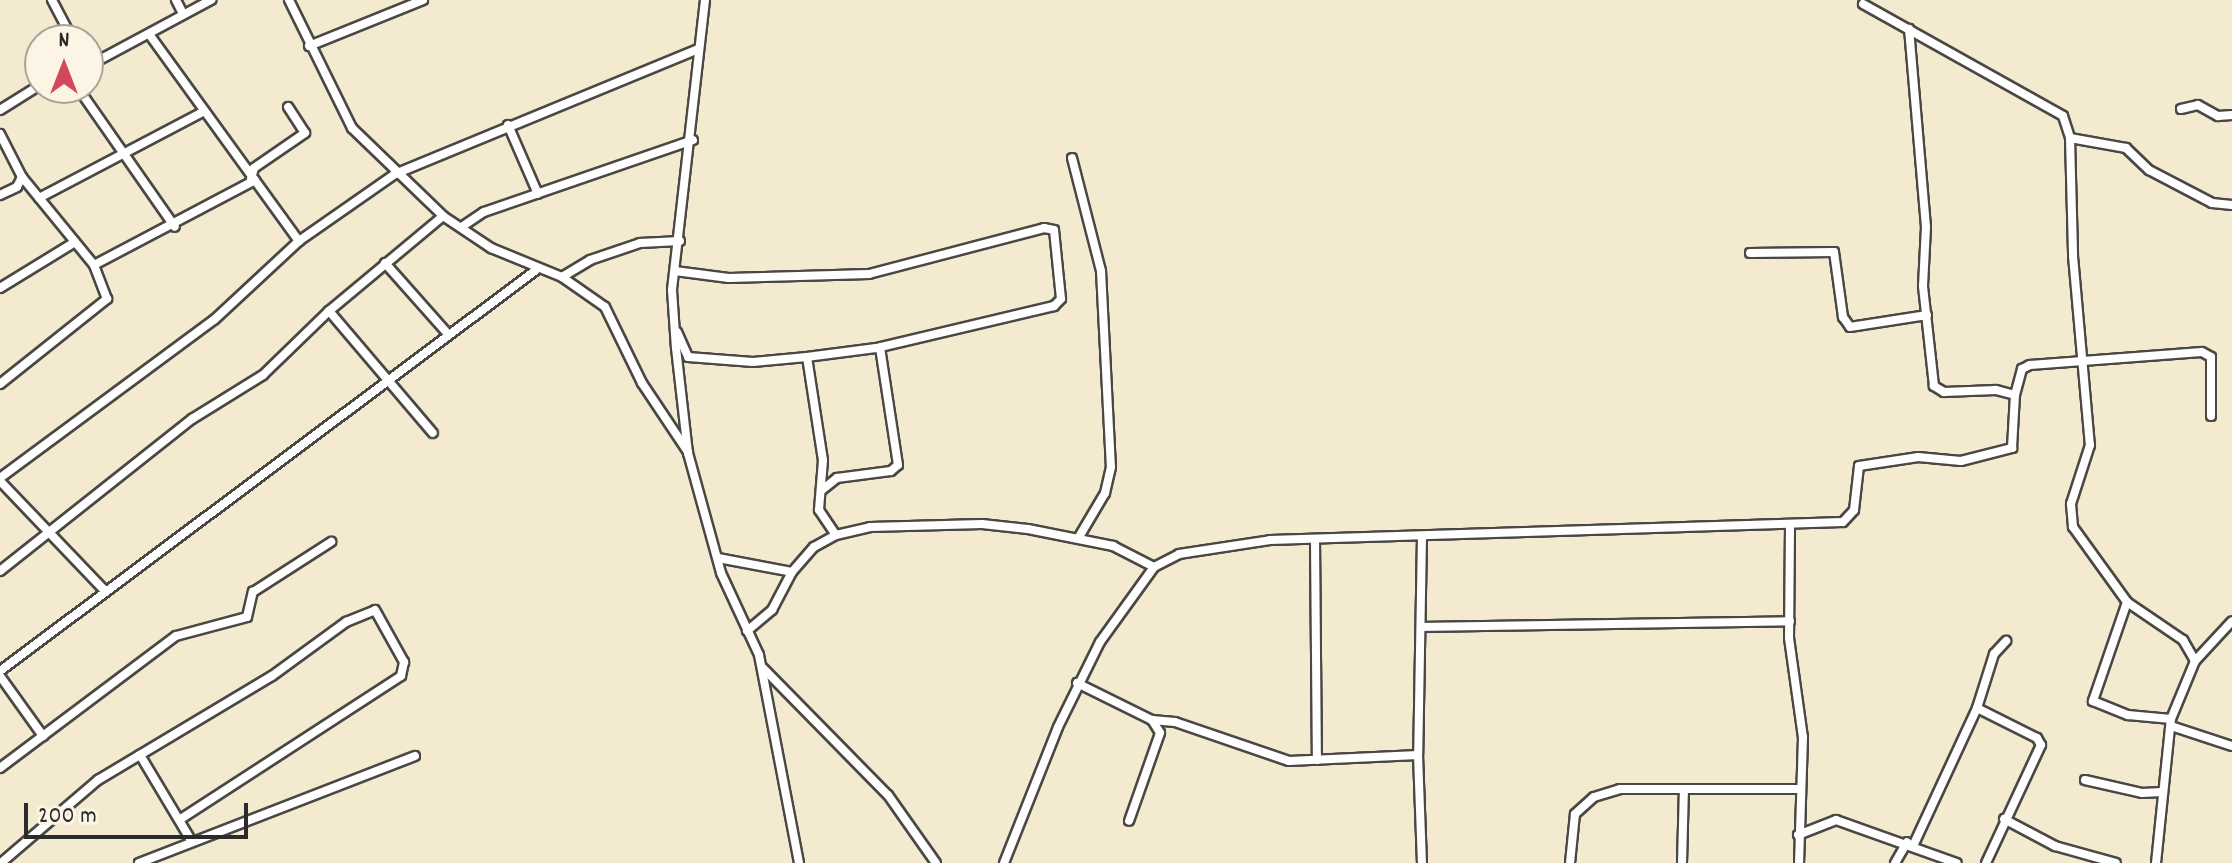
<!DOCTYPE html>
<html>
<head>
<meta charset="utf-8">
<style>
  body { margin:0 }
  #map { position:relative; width:2232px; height:863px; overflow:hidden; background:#f3eacf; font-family:Dekko,sans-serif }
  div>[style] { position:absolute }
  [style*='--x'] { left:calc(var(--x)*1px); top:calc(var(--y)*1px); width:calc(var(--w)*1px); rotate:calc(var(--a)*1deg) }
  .roads { filter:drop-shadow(2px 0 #494844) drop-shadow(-2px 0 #494844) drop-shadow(0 2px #494844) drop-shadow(0 -2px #494844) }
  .minor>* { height:8px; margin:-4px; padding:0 4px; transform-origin:4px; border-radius:4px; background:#fff }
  span { translate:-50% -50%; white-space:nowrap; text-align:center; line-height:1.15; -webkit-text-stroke:6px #fcf5e5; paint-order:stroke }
  .north { position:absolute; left:24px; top:24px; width:80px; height:80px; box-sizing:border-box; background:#fcf5e5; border:2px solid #a8a49b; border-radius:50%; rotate:0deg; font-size:22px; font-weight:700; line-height:32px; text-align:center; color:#2b2b2b }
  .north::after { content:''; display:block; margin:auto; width:28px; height:36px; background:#d1495b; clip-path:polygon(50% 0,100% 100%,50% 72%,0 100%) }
  .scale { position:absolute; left:24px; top:803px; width:224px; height:36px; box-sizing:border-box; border:4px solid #2b2b2b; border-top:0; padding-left:10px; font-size:24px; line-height:28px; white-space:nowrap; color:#2b2b2b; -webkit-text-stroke:6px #fcf5e5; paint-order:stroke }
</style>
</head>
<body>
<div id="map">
  <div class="roads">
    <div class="minor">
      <div style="--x:52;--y:0;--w:45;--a:62.3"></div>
      <div style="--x:176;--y:0;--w:13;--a:63"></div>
      <div style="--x:289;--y:0;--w:143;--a:63.8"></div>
      <div style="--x:352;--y:128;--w:127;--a:44"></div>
      <div style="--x:443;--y:216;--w:58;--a:33.7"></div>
      <div style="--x:491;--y:248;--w:77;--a:22.2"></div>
      <div style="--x:562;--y:277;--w:52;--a:34.9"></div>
      <div style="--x:605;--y:307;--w:85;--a:64"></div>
      <div style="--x:642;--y:383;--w:83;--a:56.3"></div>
      <div style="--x:705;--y:0;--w:292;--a:96.5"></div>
      <div style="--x:672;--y:290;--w:58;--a:86.1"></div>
      <div style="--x:676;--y:348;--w:106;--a:83.5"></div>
      <div style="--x:688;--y:453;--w:124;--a:74.6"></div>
      <div style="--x:721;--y:573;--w:90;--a:65.1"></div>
      <div style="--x:759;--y:655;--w:212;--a:79.1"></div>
      <div style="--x:1863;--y:4;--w:229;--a:29.2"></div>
      <div style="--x:2063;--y:116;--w:23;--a:72"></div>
      <div style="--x:2070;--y:138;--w:118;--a:88.5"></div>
      <div style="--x:2073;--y:256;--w:190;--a:84.9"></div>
      <div style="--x:2090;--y:445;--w:62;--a:107.9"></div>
      <div style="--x:2071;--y:504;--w:23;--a:85"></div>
      <div style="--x:2073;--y:527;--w:92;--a:54.2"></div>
      <div style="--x:2127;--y:602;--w:68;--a:34.2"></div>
      <div style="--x:2183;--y:640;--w:24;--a:60"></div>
      <div style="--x:149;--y:34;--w:256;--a:54.1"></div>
      <div style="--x:309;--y:46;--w:123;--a:-22"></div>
      <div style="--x:88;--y:66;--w:140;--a:-28.2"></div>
      <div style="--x:78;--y:88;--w:169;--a:55.1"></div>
      <div style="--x:2181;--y:109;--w:17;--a:-13"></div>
      <div style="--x:2198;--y:105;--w:23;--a:29"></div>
      <div style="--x:2218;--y:116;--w:14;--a:-4"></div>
      <div style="--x:0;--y:110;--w:47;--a:-32"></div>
      <div style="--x:508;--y:125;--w:75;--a:66.5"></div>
      <div style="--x:0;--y:134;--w:48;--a:62.9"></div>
      <div style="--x:22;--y:177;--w:11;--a:117"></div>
      <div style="--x:17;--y:187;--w:19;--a:155"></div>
      <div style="--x:2070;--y:138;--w:57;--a:10.1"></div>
      <div style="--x:2126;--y:148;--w:32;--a:44"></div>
      <div style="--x:2149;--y:170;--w:71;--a:27.6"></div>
      <div style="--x:2212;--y:203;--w:20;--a:6"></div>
      <div style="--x:1072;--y:158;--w:117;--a:75.6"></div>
      <div style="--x:1101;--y:271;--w:196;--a:87.1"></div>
      <div style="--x:1111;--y:467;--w:27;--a:103"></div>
      <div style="--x:1105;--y:493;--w:51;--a:120.6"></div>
      <div style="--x:251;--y:179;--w:11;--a:-75"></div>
      <div style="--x:254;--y:168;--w:62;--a:-34.5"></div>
      <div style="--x:305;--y:133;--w:31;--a:-123"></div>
      <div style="--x:39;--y:198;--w:187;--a:-27.7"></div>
      <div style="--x:463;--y:226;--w:25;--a:-34"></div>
      <div style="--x:484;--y:212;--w:221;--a:-19"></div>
      <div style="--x:1750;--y:253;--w:84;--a:-0.7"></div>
      <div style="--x:1834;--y:252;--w:66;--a:82.1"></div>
      <div style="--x:1843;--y:317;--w:12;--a:55"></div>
      <div style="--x:1850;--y:327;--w:78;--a:-8.9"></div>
      <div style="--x:385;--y:263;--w:96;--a:48.4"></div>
      <div style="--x:94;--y:265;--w:182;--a:-27.8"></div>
      <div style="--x:675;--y:271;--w:54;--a:7.4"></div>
      <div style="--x:729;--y:278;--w:140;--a:-1.6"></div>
      <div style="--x:869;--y:274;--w:181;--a:-14.7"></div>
      <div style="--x:1044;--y:228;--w:10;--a:11"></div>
      <div style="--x:1054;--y:230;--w:69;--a:84.2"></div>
      <div style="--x:1061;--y:299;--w:10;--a:135"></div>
      <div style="--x:1054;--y:306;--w:183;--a:166.7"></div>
      <div style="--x:876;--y:348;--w:70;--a:172.6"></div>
      <div style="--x:562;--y:277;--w:33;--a:-31"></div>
      <div style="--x:590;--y:260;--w:53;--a:-18.8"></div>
      <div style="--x:640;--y:243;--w:40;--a:-2.9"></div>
      <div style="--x:0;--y:288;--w:88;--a:-31.5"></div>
      <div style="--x:329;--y:311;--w:160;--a:49.6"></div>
      <div style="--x:677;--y:332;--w:27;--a:66"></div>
      <div style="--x:688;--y:357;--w:65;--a:4.4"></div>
      <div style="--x:753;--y:362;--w:54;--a:-5.3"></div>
      <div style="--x:807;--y:357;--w:104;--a:81.2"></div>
      <div style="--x:823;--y:460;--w:50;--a:94.6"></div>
      <div style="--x:819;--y:510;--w:30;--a:56"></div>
      <div style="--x:0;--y:384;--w:137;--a:-38.5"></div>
      <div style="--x:107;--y:299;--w:36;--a:-111"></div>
      <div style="--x:94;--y:265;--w:114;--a:-129.3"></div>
      <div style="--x:2015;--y:395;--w:27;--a:-75"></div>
      <div style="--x:2022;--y:369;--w:9;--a:-27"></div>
      <div style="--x:2030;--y:365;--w:172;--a:-4.3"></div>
      <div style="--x:2202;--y:352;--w:10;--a:29"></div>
      <div style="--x:2211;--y:357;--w:59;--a:90"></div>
      <div style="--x:0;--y:478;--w:267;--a:-36.5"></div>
      <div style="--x:215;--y:319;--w:115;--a:-42.9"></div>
      <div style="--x:299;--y:241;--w:117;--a:-34.9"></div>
      <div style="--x:395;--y:174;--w:328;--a:-22.4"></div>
      <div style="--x:0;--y:481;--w:153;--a:46.3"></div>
      <div style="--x:822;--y:490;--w:19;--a:-39"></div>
      <div style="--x:837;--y:478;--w:54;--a:-7.4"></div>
      <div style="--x:891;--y:471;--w:9;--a:-41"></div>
      <div style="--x:898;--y:465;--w:119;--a:-98.7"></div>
      <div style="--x:1790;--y:526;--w:112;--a:90.5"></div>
      <div style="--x:1789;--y:638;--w:100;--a:82"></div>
      <div style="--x:1803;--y:737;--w:126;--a:91.8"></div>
      <div style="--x:1422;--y:536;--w:219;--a:91"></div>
      <div style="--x:1418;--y:755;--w:108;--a:87.9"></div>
      <div style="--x:1315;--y:540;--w:220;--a:89.5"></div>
      <div style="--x:718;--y:558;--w:75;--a:10.7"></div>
      <div style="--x:0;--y:571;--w:245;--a:-38.4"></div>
      <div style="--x:192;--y:419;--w:84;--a:-31.8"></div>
      <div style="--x:263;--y:375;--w:92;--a:-44.1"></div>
      <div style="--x:329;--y:311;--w:148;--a:-39.8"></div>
      <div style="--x:2127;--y:602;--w:105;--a:109"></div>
      <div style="--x:2093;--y:701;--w:38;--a:22"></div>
      <div style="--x:2128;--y:715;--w:43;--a:5.3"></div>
      <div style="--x:1423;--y:627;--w:367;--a:-0.9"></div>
      <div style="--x:747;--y:631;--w:33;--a:-40"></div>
      <div style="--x:772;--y:610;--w:43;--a:-62.2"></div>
      <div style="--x:792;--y:572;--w:33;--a:-49"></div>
      <div style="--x:814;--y:547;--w:25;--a:-29"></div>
      <div style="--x:836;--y:535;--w:35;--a:-13"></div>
      <div style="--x:870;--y:527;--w:112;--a:-1.5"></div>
      <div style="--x:982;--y:524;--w:46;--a:6.2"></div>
      <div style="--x:1028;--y:529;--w:87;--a:11.3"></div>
      <div style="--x:1113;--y:546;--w:46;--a:27.1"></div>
      <div style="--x:763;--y:668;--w:178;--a:45.5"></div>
      <div style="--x:888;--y:795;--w:83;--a:54.8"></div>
      <div style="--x:0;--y:671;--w:669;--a:-36.8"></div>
      <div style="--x:0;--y:676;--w:74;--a:54.4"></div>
      <div style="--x:1077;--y:683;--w:84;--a:26.3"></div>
      <div style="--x:1152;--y:720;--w:15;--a:58"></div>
      <div style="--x:1160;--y:733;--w:93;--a:109.4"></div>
      <div style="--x:1977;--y:708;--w:67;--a:26.6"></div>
      <div style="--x:2037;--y:738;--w:8;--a:60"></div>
      <div style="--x:2041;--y:745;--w:130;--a:115"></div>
      <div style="--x:1152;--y:720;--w:23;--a:5"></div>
      <div style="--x:1175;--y:722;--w:120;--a:18.9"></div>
      <div style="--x:1289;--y:761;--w:129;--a:-2.7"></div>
      <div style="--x:2171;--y:726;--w:64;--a:18.2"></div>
      <div style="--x:140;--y:755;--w:101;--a:59.1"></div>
      <div style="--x:0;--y:768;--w:220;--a:-36.9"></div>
      <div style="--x:176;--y:636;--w:73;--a:-15"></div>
      <div style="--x:247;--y:617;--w:26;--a:-77"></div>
      <div style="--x:253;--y:592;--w:93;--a:-32.7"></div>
      <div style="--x:2085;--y:780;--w:58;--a:12.8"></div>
      <div style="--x:2142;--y:793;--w:20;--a:-3"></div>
      <div style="--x:2004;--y:819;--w:58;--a:27.9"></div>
      <div style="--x:2055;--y:846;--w:63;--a:15.6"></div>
      <div style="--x:1798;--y:835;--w:41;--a:-21.5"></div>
      <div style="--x:1836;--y:820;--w:128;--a:19.6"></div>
      <div style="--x:1913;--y:846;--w:152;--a:-65.1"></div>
      <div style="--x:1977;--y:708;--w:57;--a:-72.5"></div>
      <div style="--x:1994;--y:654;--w:18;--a:-47"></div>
      <div style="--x:1;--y:863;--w:128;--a:-40.6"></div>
      <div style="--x:98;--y:780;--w:203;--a:-30.9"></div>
      <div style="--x:272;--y:676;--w:92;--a:-36.1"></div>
      <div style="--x:346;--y:622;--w:31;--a:-22"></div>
      <div style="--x:375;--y:610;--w:60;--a:60.9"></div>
      <div style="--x:404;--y:662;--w:14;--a:102"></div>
      <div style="--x:401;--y:676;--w:262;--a:147"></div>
      <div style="--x:139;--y:863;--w:296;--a:-21.2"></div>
      <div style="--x:1004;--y:863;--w:146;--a:-68.3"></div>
      <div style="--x:1058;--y:727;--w:95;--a:-63.7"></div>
      <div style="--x:1100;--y:642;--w:92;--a:-54.2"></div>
      <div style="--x:1154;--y:567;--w:28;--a:-27"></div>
      <div style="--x:1179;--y:554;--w:92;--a:-8.7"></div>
      <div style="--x:1270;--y:540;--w:573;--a:-1.8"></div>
      <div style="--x:1843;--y:522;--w:16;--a:-47"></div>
      <div style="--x:1854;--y:510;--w:44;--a:-83.5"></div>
      <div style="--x:1859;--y:466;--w:60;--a:-8.7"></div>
      <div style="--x:1918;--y:457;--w:43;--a:5.3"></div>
      <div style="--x:1961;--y:461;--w:53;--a:-14.3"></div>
      <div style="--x:2012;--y:448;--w:53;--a:-86.8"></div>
      <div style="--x:2015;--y:395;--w:20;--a:-165"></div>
      <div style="--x:1996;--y:390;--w:52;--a:177.8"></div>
      <div style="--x:1944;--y:392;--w:12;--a:-149"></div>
      <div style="--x:1934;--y:386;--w:101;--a:-96.3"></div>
      <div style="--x:1923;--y:286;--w:59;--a:-87.1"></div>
      <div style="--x:1926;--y:227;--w:199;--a:-94.9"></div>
      <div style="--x:1570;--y:863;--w:49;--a:-84.2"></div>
      <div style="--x:1575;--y:814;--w:25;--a:-42"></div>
      <div style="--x:1594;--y:797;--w:27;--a:-17"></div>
      <div style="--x:1620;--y:789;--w:177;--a:0"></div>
      <div style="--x:1682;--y:863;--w:74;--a:-88.5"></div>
      <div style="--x:1895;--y:863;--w:24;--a:-60"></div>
      <div style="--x:2156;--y:863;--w:145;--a:-84.1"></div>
      <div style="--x:2171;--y:719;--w:63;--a:-67.5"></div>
      <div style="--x:2195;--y:661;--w:54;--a:-47.2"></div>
    </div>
  </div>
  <div class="north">N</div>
  <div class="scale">200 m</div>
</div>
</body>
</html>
